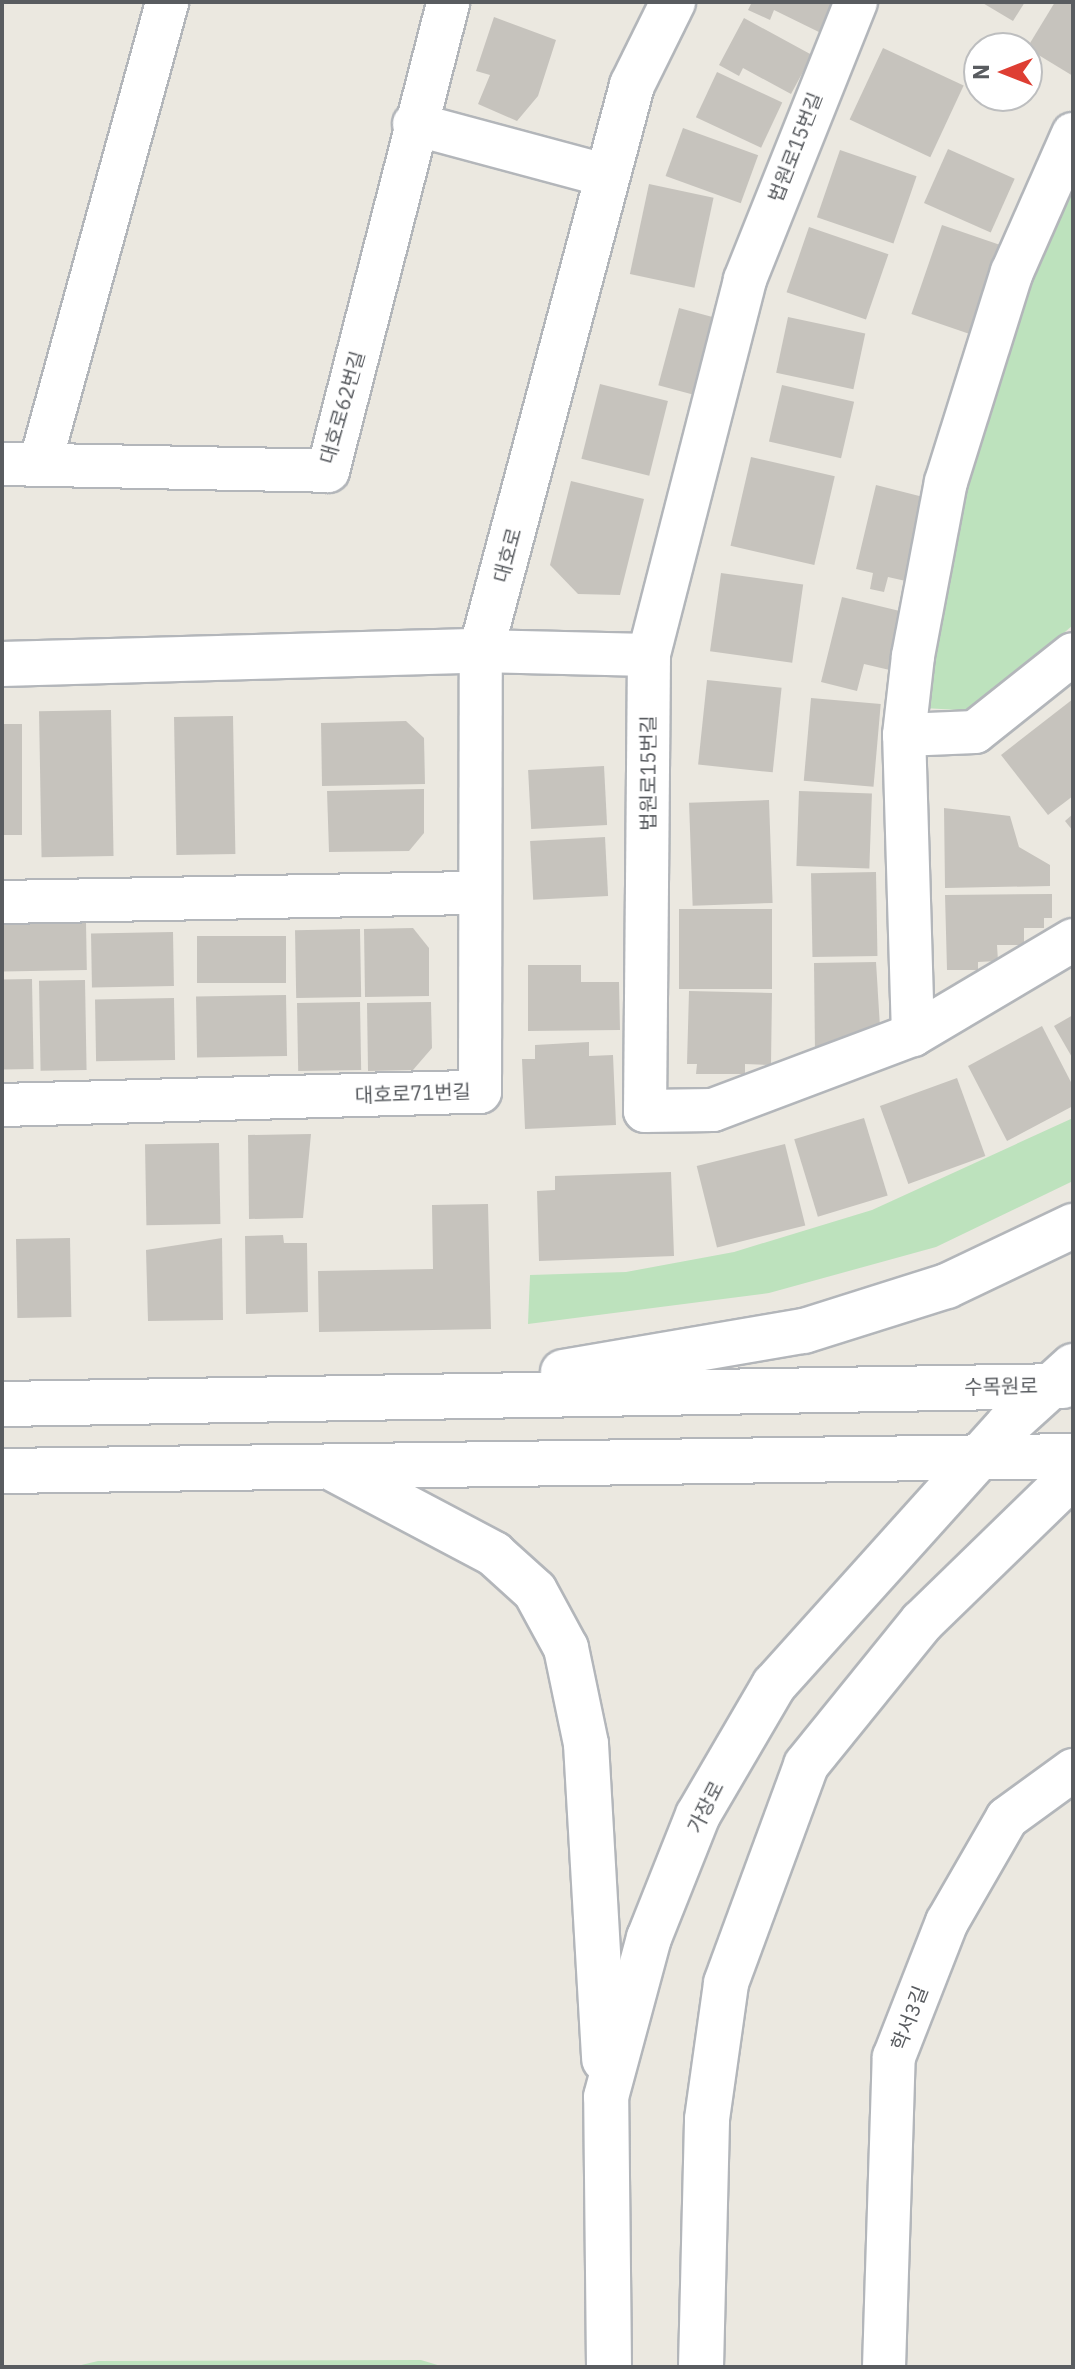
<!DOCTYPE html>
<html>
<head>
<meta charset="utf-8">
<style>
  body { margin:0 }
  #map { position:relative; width:1075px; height:2369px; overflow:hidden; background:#ebe8e0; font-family:"IBM Plex Sans","Noto Sans KR",sans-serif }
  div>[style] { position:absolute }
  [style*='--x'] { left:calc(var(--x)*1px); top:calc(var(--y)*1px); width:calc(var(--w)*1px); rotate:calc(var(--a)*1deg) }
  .green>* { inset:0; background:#bde2bd }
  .building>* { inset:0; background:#c6c3bd; transform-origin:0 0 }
  .roads { filter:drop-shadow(2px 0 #b3b6ba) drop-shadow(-2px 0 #b3b6ba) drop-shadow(0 2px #b3b6ba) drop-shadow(0 -2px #b3b6ba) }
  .street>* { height:42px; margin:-21px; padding:0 21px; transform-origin:21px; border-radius:21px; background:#fff }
  .secondary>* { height:44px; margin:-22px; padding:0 22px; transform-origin:22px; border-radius:22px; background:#fff }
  span { translate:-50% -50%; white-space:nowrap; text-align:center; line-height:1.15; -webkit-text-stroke:8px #fff; paint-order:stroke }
  .street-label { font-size:20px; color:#595c60 }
  .frame { position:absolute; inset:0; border:4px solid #595c60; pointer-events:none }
  .north { position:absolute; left:963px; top:32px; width:80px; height:80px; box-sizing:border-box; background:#fff; border:2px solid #bdbebf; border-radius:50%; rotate:270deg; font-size:22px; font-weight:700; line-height:32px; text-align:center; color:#595c60 }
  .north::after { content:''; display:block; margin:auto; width:28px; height:36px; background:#de3e33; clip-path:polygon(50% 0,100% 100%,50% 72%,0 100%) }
</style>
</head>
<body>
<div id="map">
  <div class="green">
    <div style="clip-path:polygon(1073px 162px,1073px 625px,975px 711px,924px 708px,960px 475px)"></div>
    <div style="clip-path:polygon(1073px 1118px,1073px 1181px,936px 1247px,769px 1293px,528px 1324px,530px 1275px,626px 1272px,734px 1252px,872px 1210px)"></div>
    <div style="clip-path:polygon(421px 2360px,444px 2367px,73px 2367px,98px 2361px)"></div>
  </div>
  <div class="building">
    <div style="clip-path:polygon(752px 2px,841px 2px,825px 35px,774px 10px,770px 20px,748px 10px)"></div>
    <div style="clip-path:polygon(981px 2px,1025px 2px,1013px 21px)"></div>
    <div style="clip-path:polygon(1055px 2px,1073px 2px,1073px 76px,1027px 48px)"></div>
    <div style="clip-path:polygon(494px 17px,556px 40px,538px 96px,517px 121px,478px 104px,490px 75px,476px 71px)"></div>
    <div style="clip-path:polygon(744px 18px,812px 55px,791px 94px,743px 68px,739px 76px,719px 65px)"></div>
    <div style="left:883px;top:48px;width:89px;height:79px;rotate:25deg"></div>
    <div style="left:717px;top:72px;width:72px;height:50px;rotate:25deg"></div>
    <div style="left:683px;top:128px;width:80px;height:51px;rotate:20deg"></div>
    <div style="left:948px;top:149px;width:73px;height:59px;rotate:24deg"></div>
    <div style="left:840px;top:150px;width:81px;height:71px;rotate:19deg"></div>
    <div style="left:649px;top:184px;width:66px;height:92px;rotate:12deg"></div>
    <div style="left:942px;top:225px;width:67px;height:94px;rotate:19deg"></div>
    <div style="left:809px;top:227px;width:84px;height:69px;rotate:19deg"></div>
    <div style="left:679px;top:308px;width:51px;height:80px;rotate:15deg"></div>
    <div style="left:788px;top:317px;width:79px;height:57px;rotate:12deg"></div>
    <div style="left:600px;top:384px;width:70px;height:77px;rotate:14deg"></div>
    <div style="left:782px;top:385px;width:74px;height:58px;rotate:13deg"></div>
    <div style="left:751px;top:457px;width:86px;height:91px;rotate:13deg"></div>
    <div style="clip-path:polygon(571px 481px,644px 499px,620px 595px,578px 594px,550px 565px)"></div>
    <div style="clip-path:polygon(876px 485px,939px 501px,919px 584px,888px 577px,884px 592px,870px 589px,873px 573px,856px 569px)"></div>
    <div style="left:721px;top:573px;width:83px;height:79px;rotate:8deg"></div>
    <div style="clip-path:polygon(842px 597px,908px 613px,894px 671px,864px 664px,857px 691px,821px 682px)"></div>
    <div style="left:707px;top:680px;width:75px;height:85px;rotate:6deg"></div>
    <div style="left:811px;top:698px;width:70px;height:83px;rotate:5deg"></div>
    <div style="clip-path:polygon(1073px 699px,1073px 796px,1048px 815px,1001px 755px)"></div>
    <div style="left:111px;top:710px;width:146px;height:72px;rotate:89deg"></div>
    <div style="left:233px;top:716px;width:138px;height:59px;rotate:89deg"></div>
    <div style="clip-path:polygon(406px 721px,424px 738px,425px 784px,322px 786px,321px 723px)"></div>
    <div style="left:2px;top:724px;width:20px;height:111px"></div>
    <div style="left:604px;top:766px;width:59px;height:76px;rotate:87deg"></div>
    <div style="clip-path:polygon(424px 789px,424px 833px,409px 851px,329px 852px,327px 791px)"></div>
    <div style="left:799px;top:791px;width:73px;height:75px;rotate:2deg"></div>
    <div style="left:769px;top:800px;width:103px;height:80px;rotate:88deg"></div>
    <div style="clip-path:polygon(944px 808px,1010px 816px,1019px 847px,1050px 865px,1050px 886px,945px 888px)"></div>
    <div style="clip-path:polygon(1073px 814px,1073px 831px,1065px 821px)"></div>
    <div style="left:605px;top:837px;width:59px;height:75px;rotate:87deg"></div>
    <div style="left:876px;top:872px;width:84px;height:65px;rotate:89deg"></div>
    <div style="clip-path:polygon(1052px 894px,1052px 918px,1044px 918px,1044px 928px,1024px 928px,1024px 945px,997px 945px,998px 961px,978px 962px,978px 970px,947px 970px,945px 895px)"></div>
    <div style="left:679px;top:909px;width:93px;height:80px"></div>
    <div style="left:86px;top:922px;width:48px;height:84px;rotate:89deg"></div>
    <div style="clip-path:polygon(413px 928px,429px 948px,429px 996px,365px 997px,364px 929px)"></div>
    <div style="left:360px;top:929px;width:68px;height:65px;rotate:89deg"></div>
    <div style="left:173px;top:932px;width:54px;height:82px;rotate:89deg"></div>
    <div style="left:286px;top:936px;width:47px;height:89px;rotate:90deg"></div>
    <div style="clip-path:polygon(876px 962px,880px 1027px,815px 1053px,814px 963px)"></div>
    <div style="clip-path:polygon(528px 965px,581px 965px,581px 982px,619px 982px,620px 1030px,528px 1031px)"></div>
    <div style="left:32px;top:979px;width:90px;height:30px;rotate:89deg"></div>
    <div style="left:85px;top:980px;width:90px;height:46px;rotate:89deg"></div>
    <div style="clip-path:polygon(689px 991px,772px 993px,771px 1065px,745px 1064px,745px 1074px,696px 1074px,697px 1064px,687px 1064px)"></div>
    <div style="left:286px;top:995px;width:61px;height:90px;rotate:89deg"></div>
    <div style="left:174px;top:998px;width:62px;height:79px;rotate:89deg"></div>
    <div style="left:360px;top:1002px;width:68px;height:63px;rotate:89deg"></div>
    <div style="clip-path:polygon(431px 1002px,432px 1048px,413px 1070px,368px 1071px,367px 1003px)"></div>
    <div style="clip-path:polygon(1073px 1015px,1073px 1059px,1054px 1026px)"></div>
    <div style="clip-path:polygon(1042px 1026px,1073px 1086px,1073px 1106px,1007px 1141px,968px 1066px)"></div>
    <div style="clip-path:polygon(589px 1042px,589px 1056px,613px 1055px,616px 1125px,525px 1129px,522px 1059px,535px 1059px,535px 1045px)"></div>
    <div style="left:957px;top:1078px;width:83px;height:82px;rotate:70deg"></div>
    <div style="left:864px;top:1118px;width:81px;height:73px;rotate:73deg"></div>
    <div style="clip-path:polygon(311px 1134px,303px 1218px,249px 1219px,248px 1135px)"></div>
    <div style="left:219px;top:1143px;width:81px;height:74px;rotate:89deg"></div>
    <div style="left:785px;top:1144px;width:84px;height:91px;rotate:76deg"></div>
    <div style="clip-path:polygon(671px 1172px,674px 1256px,539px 1261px,537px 1191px,555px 1190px,555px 1176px)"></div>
    <div style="clip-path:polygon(488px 1204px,491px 1329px,319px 1332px,318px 1271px,433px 1269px,432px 1205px)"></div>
    <div style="clip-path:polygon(283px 1235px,284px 1243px,307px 1243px,308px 1312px,246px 1314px,245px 1236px)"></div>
    <div style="left:70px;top:1238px;width:79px;height:54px;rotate:89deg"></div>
    <div style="clip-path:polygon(222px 1238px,223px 1320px,148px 1321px,146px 1250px)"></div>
  </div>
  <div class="roads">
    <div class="street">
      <div style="--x:856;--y:2;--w:299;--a:111.8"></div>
      <div style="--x:745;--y:280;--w:387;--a:104.4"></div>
      <div style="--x:649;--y:655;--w:456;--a:90.5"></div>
      <div style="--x:645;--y:1111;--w:68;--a:-0.8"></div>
      <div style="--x:713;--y:1110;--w:214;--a:-20.6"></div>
      <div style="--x:913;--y:1035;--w:186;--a:-30.7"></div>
      <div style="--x:414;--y:124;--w:201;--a:15"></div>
      <div style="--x:2;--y:464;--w:326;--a:1.2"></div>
      <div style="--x:328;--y:471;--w:484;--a:-75.6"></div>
      <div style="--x:40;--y:464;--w:479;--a:-74.6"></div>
      <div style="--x:904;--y:735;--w:71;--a:-2.4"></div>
      <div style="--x:975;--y:732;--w:125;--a:-38.5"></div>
      <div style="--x:2;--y:902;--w:475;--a:-1.1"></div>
      <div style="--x:913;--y:1035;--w:300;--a:-91.7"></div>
      <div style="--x:904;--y:735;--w:80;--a:-83.5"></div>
      <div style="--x:913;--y:656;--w:177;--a:-79.3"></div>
      <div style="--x:946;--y:482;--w:220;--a:-72.6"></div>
      <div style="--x:1012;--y:272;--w:151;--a:-66.2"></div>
      <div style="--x:2;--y:1105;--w:478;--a:-1.6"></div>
      <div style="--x:480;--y:1092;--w:441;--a:-89.9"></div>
      <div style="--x:481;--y:651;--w:168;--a:1.4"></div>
      <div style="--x:884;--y:2367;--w:310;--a:-88.2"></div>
      <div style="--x:894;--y:2057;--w:145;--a:-68.6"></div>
      <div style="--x:947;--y:1922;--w:120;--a:-60"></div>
      <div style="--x:1007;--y:1818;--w:82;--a:-36"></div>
    </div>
    <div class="secondary">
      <div style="--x:2;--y:664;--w:479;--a:-1.6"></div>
      <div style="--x:481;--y:651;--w:586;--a:-75.06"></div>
      <div style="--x:632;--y:85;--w:93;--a:-63.7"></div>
      <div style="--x:563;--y:1372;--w:244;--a:-9.7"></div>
      <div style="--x:804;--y:1331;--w:150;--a:-17.5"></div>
      <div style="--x:947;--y:1286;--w:140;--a:-25.5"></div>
      <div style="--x:2;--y:1404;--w:1061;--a:-0.97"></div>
      <div style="--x:330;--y:1467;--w:186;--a:27.9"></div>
      <div style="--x:494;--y:1554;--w:55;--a:42.1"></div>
      <div style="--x:535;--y:1591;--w:65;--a:61.5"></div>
      <div style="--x:566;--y:1648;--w:98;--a:78.2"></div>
      <div style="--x:586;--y:1744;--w:316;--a:86.7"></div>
      <div style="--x:2;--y:1471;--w:1071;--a:-0.8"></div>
      <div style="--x:609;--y:2367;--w:270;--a:-90.6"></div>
      <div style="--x:606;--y:2097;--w:165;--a:-74.9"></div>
      <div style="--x:649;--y:1938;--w:132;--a:-68.3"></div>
      <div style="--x:698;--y:1815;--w:151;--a:-59.7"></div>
      <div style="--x:774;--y:1685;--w:350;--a:-48"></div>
      <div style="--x:1008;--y:1425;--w:88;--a:-42.2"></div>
      <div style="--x:701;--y:2367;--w:248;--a:-88.6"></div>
      <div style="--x:707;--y:2119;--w:137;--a:-82"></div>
      <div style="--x:726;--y:1983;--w:232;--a:-69.8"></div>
      <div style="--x:806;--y:1765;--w:184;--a:-51"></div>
      <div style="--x:922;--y:1622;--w:211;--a:-44.2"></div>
    </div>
  </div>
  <div class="street-label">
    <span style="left:795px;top:147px;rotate:-69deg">법원로15번길</span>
    <span style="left:342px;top:407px;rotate:-74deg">대호로62번길</span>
    <span style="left:507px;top:555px;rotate:-75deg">대호로</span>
    <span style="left:648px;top:773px;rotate:-90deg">법원로15번길</span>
    <span style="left:413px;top:1093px;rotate:-2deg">대호로71번길</span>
    <span style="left:1001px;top:1386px;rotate:-1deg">수목원로</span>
    <span style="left:705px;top:1807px;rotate:-63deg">가장로</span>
    <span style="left:909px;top:2018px;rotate:-69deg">학서3길</span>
  </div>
  <div class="frame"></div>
  <div class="north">N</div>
</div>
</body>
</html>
